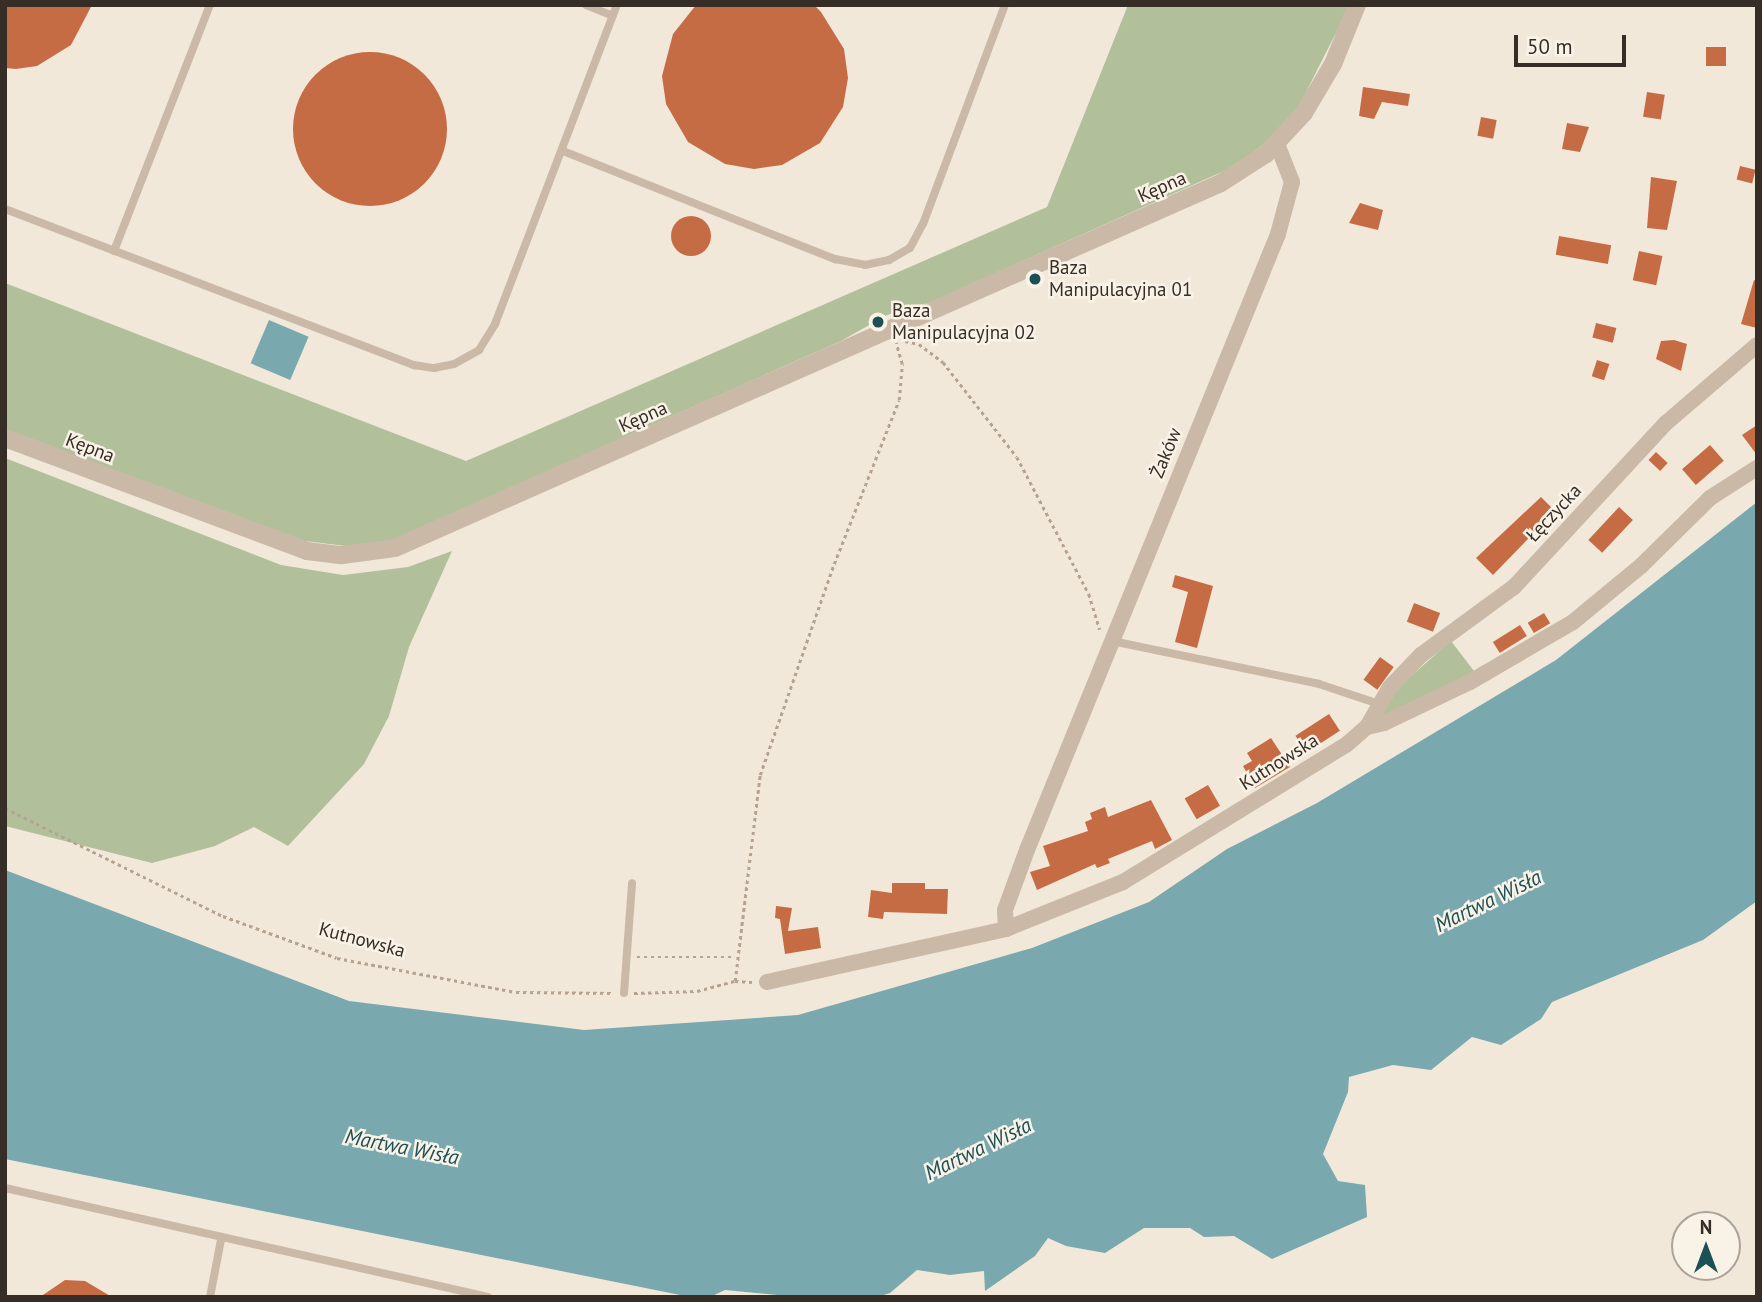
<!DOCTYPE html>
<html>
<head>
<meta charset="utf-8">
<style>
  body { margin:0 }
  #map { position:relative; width:1762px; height:1302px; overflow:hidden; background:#f2e8da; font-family:"PT Sans",sans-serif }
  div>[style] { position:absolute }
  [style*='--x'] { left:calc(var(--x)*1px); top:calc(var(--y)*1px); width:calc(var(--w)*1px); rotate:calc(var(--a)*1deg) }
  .green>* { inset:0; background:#b1c09a }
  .water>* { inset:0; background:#79a9af; transform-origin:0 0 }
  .building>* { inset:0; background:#c66c44; transform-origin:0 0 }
  .round { border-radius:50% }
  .path>* { height:2.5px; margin-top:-1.25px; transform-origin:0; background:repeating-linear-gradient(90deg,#b5a390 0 3.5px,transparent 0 7px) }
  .service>* { height:8px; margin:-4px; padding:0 4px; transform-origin:4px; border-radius:4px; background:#cab9a6 }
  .minor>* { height:16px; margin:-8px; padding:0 8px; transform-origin:8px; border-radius:8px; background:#cab9a6 }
  .tertiary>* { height:18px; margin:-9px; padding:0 9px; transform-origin:9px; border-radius:9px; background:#cab9a6 }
  .dots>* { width:19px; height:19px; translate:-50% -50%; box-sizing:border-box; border:4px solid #f9f2e6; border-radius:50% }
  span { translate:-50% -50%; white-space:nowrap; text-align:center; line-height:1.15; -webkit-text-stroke:5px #f9f2e6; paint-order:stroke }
  .street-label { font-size:19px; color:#362d27 }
  .poi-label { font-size:19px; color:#362d27 }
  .left { translate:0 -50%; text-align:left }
  .water-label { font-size:21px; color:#1d4f57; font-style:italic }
  .frame { position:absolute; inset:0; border:7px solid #362d27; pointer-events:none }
  .north { position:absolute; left:1671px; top:1211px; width:70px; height:70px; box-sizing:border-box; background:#f9f2e6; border:2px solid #aba39a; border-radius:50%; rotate:0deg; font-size:19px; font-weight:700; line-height:28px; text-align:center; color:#362d27 }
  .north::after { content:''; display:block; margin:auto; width:24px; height:32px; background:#1d4f57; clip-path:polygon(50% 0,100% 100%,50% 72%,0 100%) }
  .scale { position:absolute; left:1514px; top:35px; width:112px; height:32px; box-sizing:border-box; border:4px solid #362d27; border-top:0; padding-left:9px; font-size:21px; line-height:24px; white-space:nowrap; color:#362d27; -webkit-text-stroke:5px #f9f2e6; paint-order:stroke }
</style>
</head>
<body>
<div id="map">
  <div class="green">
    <div style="clip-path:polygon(1128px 5px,1350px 5px,1299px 106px,1268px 141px,1233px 167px,931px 302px,887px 315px,841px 341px,390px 541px,346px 546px,297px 540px,5px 430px,5px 283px,466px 461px,1047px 207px)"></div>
    <div style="clip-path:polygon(5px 458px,281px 565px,343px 575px,408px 567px,452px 551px,409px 647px,389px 716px,364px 764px,288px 846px,254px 827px,215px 846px,152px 863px,5px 826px)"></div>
    <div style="clip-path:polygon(1451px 641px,1474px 671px,1386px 719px,1380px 711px,1403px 683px)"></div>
  </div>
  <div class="water">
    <div style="left:269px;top:320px;width:43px;height:47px;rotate:23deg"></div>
    <div style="clip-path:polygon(1757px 502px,1757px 901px,1703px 940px,1552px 1002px,1541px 1019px,1501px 1045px,1472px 1037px,1431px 1070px,1393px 1065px,1349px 1077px,1348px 1092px,1323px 1154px,1338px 1181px,1365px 1185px,1367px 1217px,1272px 1259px,1234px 1236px,1204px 1237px,1190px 1228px,1144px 1228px,1105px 1253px,1066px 1246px,1048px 1238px,1035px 1256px,985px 1291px,984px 1271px,950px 1275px,917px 1270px,890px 1293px,877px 1297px,798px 1297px,725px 1290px,710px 1297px,690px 1297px,5px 1159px,5px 870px,349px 1001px,584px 1030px,798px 1015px,1032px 948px,1149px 902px,1227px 849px,1317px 803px,1556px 660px)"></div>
  </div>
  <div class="building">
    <div style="clip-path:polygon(5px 5px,92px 5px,71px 45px,37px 66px,16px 69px,5px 68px)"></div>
    <div style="clip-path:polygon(696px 5px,814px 5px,821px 12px,844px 49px,848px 78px,843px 107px,820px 143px,782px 165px,754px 169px,725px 164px,688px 142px,666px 104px,662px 76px,673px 34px)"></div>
    <div style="left:1706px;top:47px;width:20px;height:19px"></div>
    <div class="round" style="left:293px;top:52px;width:154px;height:154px"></div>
    <div style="clip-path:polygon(1363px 87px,1410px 94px,1408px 106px,1382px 102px,1374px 119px,1359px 116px)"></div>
    <div style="left:1647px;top:92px;width:18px;height:25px;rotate:9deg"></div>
    <div style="left:1481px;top:117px;width:16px;height:19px;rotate:11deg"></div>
    <div style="clip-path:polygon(1567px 123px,1589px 127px,1580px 152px,1562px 149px)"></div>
    <div style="left:1740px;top:166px;width:16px;height:14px;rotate:14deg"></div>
    <div style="clip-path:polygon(1651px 177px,1677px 181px,1667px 230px,1647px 228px)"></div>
    <div style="clip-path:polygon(1360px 203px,1383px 210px,1378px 230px,1349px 223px)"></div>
    <div class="round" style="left:671px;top:216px;width:40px;height:40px"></div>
    <div style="left:1559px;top:236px;width:53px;height:19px;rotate:10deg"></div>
    <div style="left:1639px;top:251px;width:24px;height:30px;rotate:12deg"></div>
    <div style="clip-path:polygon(1754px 280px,1757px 281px,1757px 328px,1741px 324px)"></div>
    <div style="left:1596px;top:323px;width:21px;height:15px;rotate:14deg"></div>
    <div style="clip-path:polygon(1674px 340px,1687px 344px,1681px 371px,1656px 359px,1661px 341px)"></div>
    <div style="left:1597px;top:360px;width:13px;height:17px;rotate:18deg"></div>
    <div style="clip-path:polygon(1757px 425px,1757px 455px,1742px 435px)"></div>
    <div style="left:1710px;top:445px;width:21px;height:37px;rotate:49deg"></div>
    <div style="left:1656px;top:452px;width:16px;height:11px;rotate:43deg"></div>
    <div style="clip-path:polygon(1541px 497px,1555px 511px,1493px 575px,1476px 558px)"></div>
    <div style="left:1619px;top:507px;width:19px;height:45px;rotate:43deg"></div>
    <div style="clip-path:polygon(1175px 575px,1213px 586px,1197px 648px,1175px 642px,1188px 592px,1172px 587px)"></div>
    <div style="left:1414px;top:603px;width:28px;height:20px;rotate:21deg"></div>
    <div style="left:1544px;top:613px;width:12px;height:19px;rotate:59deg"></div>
    <div style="left:1520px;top:625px;width:13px;height:32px;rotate:58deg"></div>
    <div style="left:1380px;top:657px;width:17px;height:28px;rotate:36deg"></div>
    <div style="left:1329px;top:714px;width:20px;height:40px;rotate:57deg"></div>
    <div style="clip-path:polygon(1271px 738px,1290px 767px,1255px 788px,1243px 766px,1252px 761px,1247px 753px)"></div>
    <div style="left:1208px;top:785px;width:24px;height:27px;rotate:60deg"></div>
    <div style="clip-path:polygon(1151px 800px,1172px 840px,1155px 849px,1152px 841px,1108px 859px,1110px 863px,1097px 868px,1095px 864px,1037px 890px,1030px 872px,1050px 866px,1043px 846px,1088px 831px,1085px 822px,1092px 819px,1090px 813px,1105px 807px,1108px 817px)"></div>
    <div style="clip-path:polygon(892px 883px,925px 883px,925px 889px,948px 889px,947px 914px,884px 912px,883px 919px,868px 917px,871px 890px,892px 893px)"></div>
    <div style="clip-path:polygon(776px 906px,792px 908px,788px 931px,818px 927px,821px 948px,785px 954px,780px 919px,775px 918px)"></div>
    <div style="clip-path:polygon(65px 1280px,85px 1281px,112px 1297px,40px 1297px)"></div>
  </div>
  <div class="path">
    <div style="--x:905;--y:341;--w:14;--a:12"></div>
    <div style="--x:919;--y:344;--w:30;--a:37"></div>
    <div style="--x:943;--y:362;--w:120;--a:52.1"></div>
    <div style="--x:1017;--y:457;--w:155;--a:62.3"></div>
    <div style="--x:1089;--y:594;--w:37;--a:73"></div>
    <div style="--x:5;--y:808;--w:243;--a:26.4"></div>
    <div style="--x:223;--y:916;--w:121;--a:20.2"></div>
    <div style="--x:337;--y:958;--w:182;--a:10.8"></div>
    <div style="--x:516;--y:992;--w:97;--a:0.6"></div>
    <div style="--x:637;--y:957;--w:98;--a:0"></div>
    <div style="--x:735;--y:981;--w:208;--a:-83.1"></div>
    <div style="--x:760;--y:775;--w:224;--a:-70.7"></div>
    <div style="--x:834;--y:564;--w:176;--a:-68.4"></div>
    <div style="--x:899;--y:400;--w:36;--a:-85"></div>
    <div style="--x:902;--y:364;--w:22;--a:-106"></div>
    <div style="--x:634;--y:993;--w:63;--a:-1.8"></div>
    <div style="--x:697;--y:991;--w:39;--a:-15"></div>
    <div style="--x:735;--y:981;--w:17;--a:3"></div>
  </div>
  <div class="service">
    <div style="--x:586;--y:5;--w:29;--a:22"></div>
    <div style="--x:563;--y:151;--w:293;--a:21.7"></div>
    <div style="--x:835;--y:259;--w:31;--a:11"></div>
    <div style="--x:865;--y:265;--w:25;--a:-12"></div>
    <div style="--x:889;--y:260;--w:24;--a:-30"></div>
    <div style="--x:910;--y:248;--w:27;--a:-62"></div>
    <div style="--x:923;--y:224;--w:234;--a:-69.5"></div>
    <div style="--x:5;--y:209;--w:438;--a:20.9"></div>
    <div style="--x:414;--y:365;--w:20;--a:9"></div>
    <div style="--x:434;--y:368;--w:20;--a:-11"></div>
    <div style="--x:454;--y:364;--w:29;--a:-29"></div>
    <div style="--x:479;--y:350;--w:31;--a:-58"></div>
    <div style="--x:495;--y:324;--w:342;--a:-69.1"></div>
    <div style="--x:114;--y:251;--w:264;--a:-68.7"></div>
    <div style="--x:1112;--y:641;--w:211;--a:11.7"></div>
    <div style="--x:1319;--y:684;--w:63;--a:18.4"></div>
    <div style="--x:624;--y:993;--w:110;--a:-85.8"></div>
    <div style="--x:5;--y:1188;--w:495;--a:12.7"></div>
    <div style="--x:210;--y:1297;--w:58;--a:-79.1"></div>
  </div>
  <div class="minor">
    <div style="--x:1367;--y:727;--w:46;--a:-60.1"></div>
    <div style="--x:1390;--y:687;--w:45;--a:-45.9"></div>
    <div style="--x:1421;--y:655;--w:115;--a:-36.2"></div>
    <div style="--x:1514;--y:587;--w:224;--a:-47.2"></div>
    <div style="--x:1666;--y:423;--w:120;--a:-40.6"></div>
    <div style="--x:1006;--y:929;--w:19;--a:-93"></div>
    <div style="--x:1005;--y:910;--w:64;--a:-69.9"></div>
    <div style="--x:1027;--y:850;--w:665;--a:-67.83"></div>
    <div style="--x:1278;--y:234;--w:54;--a:-74.9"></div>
    <div style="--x:1292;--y:182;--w:41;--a:-111.5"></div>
    <div style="--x:767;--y:982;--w:245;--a:-12.5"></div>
    <div style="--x:1006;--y:929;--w:126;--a:-21.9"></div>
    <div style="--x:1123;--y:882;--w:262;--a:-31.6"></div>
    <div style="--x:1346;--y:745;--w:28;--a:-41"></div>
    <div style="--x:1367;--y:727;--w:17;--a:-13"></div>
    <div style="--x:1384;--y:723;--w:95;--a:-25.5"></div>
    <div style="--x:1470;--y:682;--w:119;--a:-30.2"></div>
    <div style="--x:1573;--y:622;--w:88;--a:-39.5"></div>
    <div style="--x:1641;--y:566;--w:97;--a:-44.6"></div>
    <div style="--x:1710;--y:498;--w:56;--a:-32.6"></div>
  </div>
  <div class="tertiary">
    <div style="--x:5;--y:438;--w:322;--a:20.5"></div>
    <div style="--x:307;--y:551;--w:35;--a:7"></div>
    <div style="--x:342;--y:555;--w:53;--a:-7.5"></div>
    <div style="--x:395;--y:548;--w:903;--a:-23.84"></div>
    <div style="--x:1221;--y:183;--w:54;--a:-32.8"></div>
    <div style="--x:1266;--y:154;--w:56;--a:-47.2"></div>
    <div style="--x:1304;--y:113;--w:57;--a:-59.4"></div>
    <div style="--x:1333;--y:64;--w:64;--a:-67.9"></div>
  </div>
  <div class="dots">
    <div style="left:1035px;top:279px;background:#1d4f57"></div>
    <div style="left:878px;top:322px;background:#1d4f57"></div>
  </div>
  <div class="street-label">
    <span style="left:1162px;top:187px;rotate:-24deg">Kępna</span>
    <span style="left:643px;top:417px;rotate:-24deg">Kępna</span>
    <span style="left:90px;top:448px;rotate:21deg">Kępna</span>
    <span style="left:1166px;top:453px;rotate:-68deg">Żaków</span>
    <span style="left:1554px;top:513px;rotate:-47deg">Łęczycka</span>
    <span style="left:1279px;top:762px;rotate:-32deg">Kutnowska</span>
    <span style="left:362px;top:940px;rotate:15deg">Kutnowska</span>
  </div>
  <div class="poi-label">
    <span class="left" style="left:1049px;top:279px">Baza<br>Manipulacyjna 01</span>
    <span class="left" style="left:892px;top:322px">Baza<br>Manipulacyjna 02</span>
  </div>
  <div class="water-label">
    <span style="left:1488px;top:901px;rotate:-26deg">Martwa Wisła</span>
    <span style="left:402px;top:1147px;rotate:11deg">Martwa Wisła</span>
    <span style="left:978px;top:1149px;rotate:-26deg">Martwa Wisła</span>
  </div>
  <div class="frame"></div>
  <div class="north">N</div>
  <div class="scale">50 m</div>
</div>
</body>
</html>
